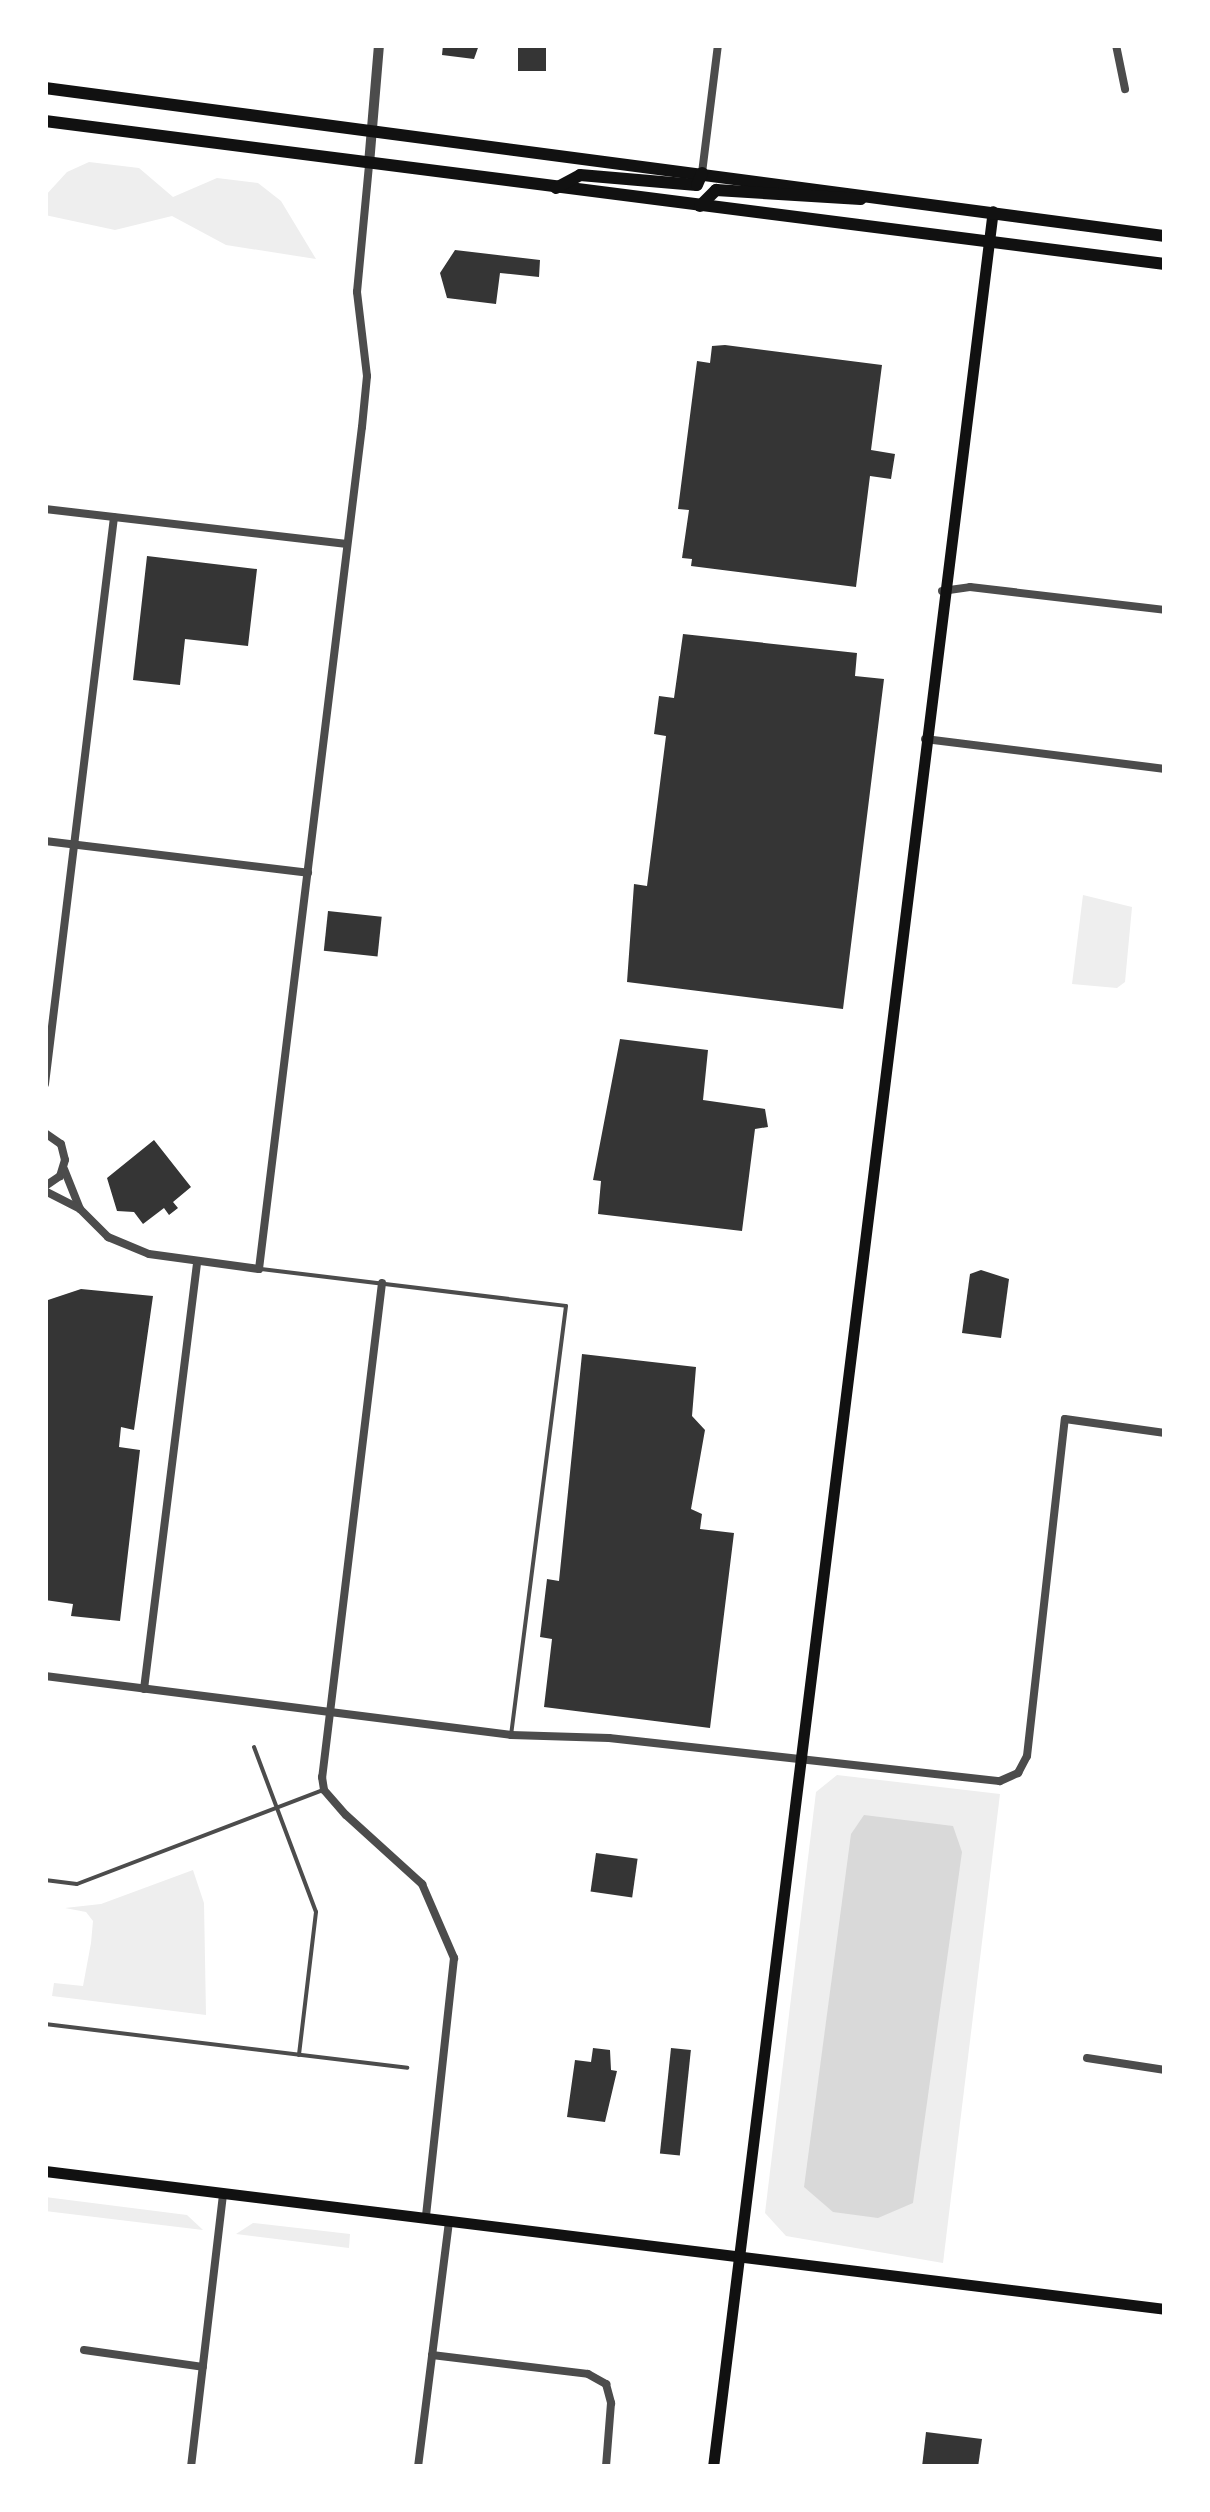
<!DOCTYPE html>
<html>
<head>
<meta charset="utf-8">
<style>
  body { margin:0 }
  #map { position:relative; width:1210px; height:2512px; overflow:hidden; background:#fff; font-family:"Crimson Pro",serif }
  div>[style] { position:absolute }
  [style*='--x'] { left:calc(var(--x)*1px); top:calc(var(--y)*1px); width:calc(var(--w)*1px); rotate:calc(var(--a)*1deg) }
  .green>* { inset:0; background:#eee }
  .water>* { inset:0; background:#d9d9d9 }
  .building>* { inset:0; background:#353535; transform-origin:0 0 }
  .service>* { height:4px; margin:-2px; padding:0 2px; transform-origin:2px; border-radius:2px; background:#4c4c4c }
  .minor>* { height:8px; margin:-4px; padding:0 4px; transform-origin:4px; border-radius:4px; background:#4c4c4c }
  .tertiary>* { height:10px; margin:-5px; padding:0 5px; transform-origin:5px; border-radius:5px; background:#4c4c4c }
  .secondary>* { height:11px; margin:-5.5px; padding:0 5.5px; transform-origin:5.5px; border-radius:5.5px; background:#111 }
  .primary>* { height:12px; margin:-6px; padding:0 6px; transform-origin:6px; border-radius:6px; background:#111 }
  span { translate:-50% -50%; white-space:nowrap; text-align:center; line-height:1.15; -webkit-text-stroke:10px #fff; paint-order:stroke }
  .frame { position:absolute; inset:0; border:48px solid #fff; pointer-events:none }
</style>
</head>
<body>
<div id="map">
  <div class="green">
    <div style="clip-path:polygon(89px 162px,139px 168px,173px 197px,217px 178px,258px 183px,281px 201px,316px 259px,226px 245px,172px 216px,115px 230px,45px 215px,45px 196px,67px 172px)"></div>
    <div style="clip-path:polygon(1083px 895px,1132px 907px,1125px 982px,1117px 988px,1072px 984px)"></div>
    <div style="clip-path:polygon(837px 1775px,1000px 1794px,943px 2263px,786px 2236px,765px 2213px,816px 1792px)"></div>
    <div style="clip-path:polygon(193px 1870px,204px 1903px,206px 2015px,52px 1996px,54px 1983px,83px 1986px,91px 1943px,93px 1921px,86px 1912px,65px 1908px,101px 1904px)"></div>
    <div style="clip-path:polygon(45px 2197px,187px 2215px,203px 2230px,45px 2211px)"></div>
    <div style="clip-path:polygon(253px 2223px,350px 2234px,349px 2248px,236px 2234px)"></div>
  </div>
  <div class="water">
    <div style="clip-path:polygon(864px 1815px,953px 1826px,962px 1852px,913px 2203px,878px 2218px,833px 2212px,804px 2187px,851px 1834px)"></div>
  </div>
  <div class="building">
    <div style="clip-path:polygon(443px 45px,479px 45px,474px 59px,442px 55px)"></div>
    <div style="left:518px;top:45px;width:28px;height:26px"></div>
    <div style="clip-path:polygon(455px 250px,540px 260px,539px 277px,500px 273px,496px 304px,447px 298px,440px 273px)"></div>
    <div style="clip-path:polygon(725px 345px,882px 365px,871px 450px,895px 454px,891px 479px,870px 476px,856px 587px,691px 566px,692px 559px,682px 558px,689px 510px,678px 509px,697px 361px,710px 363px,712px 346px)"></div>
    <div style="clip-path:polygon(147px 556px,257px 569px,248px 646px,185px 639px,180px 685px,133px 680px)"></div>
    <div style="clip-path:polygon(683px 634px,857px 653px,855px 676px,884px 679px,843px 1009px,627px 982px,634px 884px,647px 886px,666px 736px,654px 734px,659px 696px,674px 698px)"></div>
    <div style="left:328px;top:911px;width:54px;height:40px;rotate:6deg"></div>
    <div style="clip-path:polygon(620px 1039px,708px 1050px,703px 1100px,765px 1109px,768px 1127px,755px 1129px,742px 1231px,598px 1214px,601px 1181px,593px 1180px)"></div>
    <div style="clip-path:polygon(154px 1140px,191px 1187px,173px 1202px,178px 1208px,169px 1215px,164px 1208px,143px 1224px,134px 1212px,117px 1211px,107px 1178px)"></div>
    <div style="clip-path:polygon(981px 1270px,1009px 1279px,1001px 1338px,962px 1333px,970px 1274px)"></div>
    <div style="clip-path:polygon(81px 1289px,153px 1296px,134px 1430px,121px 1427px,119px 1447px,140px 1450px,120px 1621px,71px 1616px,73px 1604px,45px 1600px,45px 1301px)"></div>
    <div style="clip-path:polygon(582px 1354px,696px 1367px,692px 1416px,705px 1430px,691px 1509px,702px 1514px,700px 1529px,734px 1533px,710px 1728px,544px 1707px,552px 1639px,540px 1637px,547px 1579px,559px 1581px)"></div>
    <div style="left:596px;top:1853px;width:42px;height:39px;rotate:8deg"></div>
    <div style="clip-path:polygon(593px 2048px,610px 2050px,611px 2070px,617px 2071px,605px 2122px,567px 2117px,575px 2060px,591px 2062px)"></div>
    <div style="left:671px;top:2048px;width:20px;height:106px;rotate:6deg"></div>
    <div style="clip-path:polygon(926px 2432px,982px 2439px,978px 2467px,922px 2467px)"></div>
  </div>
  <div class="service">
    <div style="--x:261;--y:1269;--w:307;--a:6.9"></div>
    <div style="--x:566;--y:1306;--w:433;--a:97.3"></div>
    <div style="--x:254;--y:1747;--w:176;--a:69.4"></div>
    <div style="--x:316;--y:1912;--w:144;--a:96.8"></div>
    <div style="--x:45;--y:1880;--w:32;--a:7"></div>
    <div style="--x:77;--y:1884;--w:263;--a:-20.9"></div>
    <div style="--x:45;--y:2024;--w:365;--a:6.9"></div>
  </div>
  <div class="minor">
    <div style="--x:1116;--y:45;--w:45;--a:78.4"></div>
    <div style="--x:702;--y:173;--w:129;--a:-82.9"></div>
    <div style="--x:45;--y:509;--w:304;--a:6.6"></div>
    <div style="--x:942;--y:591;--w:28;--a:-8"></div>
    <div style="--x:970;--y:587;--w:196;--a:6.7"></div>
    <div style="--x:925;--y:739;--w:242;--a:7.1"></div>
    <div style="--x:45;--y:841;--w:265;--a:6.9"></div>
    <div style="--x:45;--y:1084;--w:571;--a:-83.06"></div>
    <div style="--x:45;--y:1133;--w:19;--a:35"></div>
    <div style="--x:61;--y:1144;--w:16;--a:76"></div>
    <div style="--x:65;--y:1160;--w:17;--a:107"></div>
    <div style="--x:60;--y:1176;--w:18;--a:146"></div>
    <div style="--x:64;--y:1169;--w:43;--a:68.2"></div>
    <div style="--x:80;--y:1209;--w:40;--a:45"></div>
    <div style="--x:108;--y:1237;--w:44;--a:22.5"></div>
    <div style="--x:149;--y:1254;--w:111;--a:7.8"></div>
    <div style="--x:259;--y:1269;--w:848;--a:-83.03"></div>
    <div style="--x:362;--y:427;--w:51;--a:-84.4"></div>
    <div style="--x:367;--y:376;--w:85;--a:-96.8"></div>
    <div style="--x:357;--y:292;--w:129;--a:-84.6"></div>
    <div style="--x:45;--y:1191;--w:39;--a:27"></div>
    <div style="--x:382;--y:1283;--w:498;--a:96.9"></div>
    <div style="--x:322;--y:1777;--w:13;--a:81"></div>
    <div style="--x:324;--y:1790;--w:33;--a:49"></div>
    <div style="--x:346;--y:1815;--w:103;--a:42.2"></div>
    <div style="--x:422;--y:1884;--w:81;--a:66.6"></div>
    <div style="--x:454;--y:1958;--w:261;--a:96.2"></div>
    <div style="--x:45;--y:1676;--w:470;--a:7.2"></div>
    <div style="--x:511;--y:1735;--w:98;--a:1.8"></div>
    <div style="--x:609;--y:1738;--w:393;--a:6.3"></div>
    <div style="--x:1000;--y:1781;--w:20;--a:-24"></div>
    <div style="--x:1018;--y:1773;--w:19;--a:-62"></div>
    <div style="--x:1027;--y:1756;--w:339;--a:-83.6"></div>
    <div style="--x:1065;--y:1419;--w:101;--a:8"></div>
    <div style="--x:144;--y:1689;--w:431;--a:-82.9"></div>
    <div style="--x:1087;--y:2058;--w:79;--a:8.7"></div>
    <div style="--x:84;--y:2350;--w:120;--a:8.1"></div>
    <div style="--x:432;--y:2355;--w:157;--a:6.9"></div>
    <div style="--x:588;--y:2374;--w:21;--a:29"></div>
    <div style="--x:606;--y:2384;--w:20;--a:75"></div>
    <div style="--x:611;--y:2403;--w:64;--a:94.5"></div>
    <div style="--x:191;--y:2467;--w:276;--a:-83.3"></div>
    <div style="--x:418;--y:2467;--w:249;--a:-82.8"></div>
  </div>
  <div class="tertiary">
    <div style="--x:369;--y:164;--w:119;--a:-85.2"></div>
  </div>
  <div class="secondary">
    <div style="--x:45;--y:2171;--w:1128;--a:7.02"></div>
    <div style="--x:713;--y:2467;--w:2273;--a:-82.93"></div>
  </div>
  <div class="primary">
    <div style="--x:45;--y:88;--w:1130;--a:7.53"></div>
    <div style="--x:45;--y:121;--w:1129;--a:7.28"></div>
    <div style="--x:556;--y:188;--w:27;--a:-28"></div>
    <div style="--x:580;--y:175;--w:117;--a:4.9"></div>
    <div style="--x:697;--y:185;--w:13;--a:-67"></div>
    <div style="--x:700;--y:206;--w:23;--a:-45"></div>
    <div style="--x:716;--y:190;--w:145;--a:3.6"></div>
  </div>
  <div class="frame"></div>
</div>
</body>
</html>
